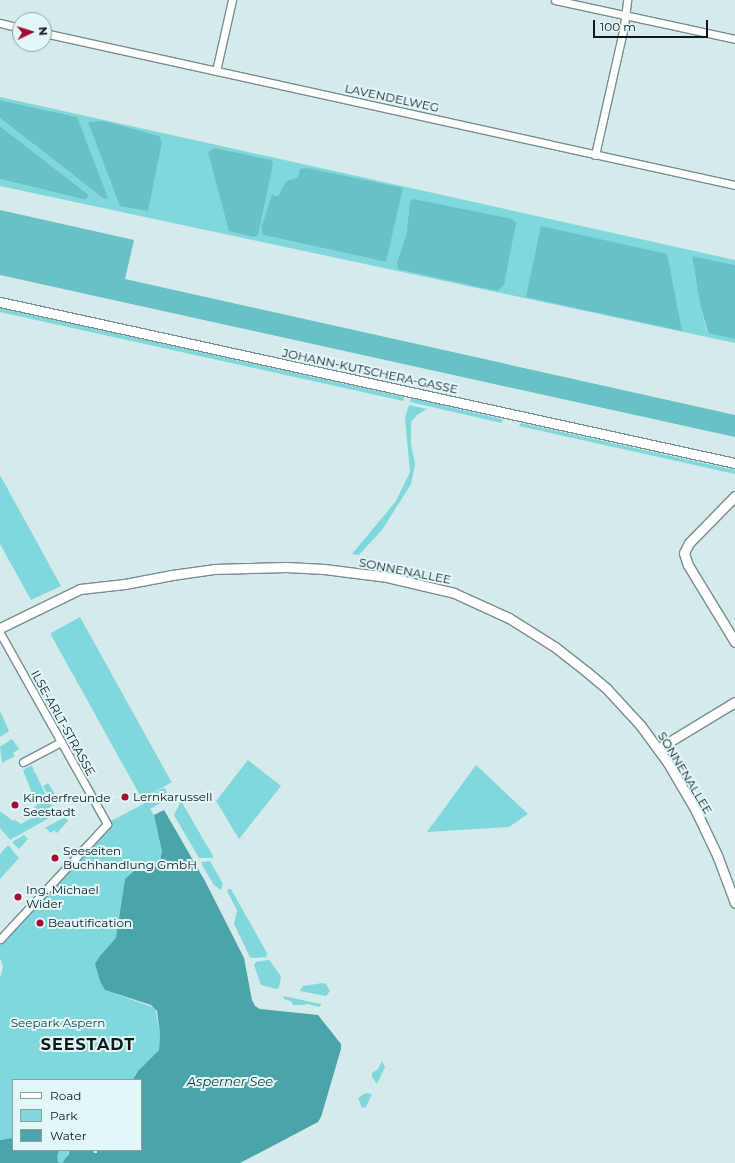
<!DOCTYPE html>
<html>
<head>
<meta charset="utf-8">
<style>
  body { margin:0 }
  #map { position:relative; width:735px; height:1163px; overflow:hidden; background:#d4eaeb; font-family:Montserrat,sans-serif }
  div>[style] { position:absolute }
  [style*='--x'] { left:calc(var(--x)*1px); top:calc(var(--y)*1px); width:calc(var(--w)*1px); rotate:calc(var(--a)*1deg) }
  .green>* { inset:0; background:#80d7dc; transform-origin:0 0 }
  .forest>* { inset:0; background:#68c1c6 }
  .water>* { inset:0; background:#4aa4a9 }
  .roads { filter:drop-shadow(1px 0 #798d8e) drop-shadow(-1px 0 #798d8e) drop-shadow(0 1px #798d8e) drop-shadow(0 -1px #798d8e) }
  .minor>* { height:7px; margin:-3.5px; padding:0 3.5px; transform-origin:3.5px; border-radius:3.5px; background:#fff }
  .tertiary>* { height:9px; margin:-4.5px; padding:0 4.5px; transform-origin:4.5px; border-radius:4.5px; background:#fff }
  .dots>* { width:11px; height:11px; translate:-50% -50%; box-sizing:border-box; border:2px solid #e1f7f8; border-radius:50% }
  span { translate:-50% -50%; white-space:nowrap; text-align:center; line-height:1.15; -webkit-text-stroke:4px #e1f7f8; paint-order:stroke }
  .street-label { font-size:12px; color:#111819 }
  .poi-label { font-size:12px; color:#111819 }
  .left { translate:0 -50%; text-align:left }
  .park-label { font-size:12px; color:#20494c }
  .water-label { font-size:13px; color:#0c383a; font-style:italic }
  .district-label { font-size:16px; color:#111819; font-weight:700; letter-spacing:1px }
  .legend { position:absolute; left:12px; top:1079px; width:130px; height:72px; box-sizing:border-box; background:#e1f7f8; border:1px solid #8e9e9f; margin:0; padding:5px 7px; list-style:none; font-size:12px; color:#111819 }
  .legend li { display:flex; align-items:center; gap:8px; height:20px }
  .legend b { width:20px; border:1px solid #8e9e9f }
  .north { position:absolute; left:12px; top:12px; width:40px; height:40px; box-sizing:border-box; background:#e1f7f8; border:1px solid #8e9e9f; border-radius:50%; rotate:86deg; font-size:11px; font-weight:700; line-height:16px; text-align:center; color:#111819 }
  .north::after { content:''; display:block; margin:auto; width:14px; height:18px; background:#a50b2d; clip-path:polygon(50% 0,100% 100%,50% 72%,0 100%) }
  .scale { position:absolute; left:593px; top:20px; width:115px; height:18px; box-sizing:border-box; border:2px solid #111819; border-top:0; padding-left:5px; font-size:12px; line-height:14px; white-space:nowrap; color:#111819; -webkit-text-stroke:3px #e1f7f8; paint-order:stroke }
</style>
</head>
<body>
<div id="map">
  <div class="green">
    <div style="clip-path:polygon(evenodd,0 97px,735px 260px,735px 265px,692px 256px,700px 304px,707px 332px,735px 339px,735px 343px,0 186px,0 179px,86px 200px,89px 195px,0 126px,0 118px,104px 199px,77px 117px,0 100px,0 97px,298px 177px,386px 262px,263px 235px,261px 228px,272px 194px,278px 196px,286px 181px,298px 177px,0 97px,410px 202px,496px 291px,397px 262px,406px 235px,410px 202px)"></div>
    <div style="clip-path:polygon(0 308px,404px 397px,404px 399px,403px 401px,0 312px)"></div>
    <div style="left:411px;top:398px;width:94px;height:4px;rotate:13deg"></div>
    <div style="clip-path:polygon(409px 405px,427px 409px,417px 415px,411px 422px,411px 444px,415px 464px,411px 484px,382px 530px,359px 555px,352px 554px,396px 501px,410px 472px,405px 418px)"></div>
    <div style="clip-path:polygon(521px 423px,735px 470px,735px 474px,519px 426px)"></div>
    <div style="clip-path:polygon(0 475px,61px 586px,31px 600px,0 544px)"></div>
    <div style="left:80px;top:617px;width:189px;height:34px;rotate:61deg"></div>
    <div style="clip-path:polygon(0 711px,9px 731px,0 737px)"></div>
    <div style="clip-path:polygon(12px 739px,19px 749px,13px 753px,15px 756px,2px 763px,0 747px)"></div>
    <div style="clip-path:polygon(248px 760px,281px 786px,239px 839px,216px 801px)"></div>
    <div style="clip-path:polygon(32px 765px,34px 771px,32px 773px,35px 772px,48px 800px,58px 813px,10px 840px,0 828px,0 811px,13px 821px,15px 820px,21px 824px,37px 815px,34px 807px,37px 806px,23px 770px)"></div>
    <div style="clip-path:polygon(476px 765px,528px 814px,509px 827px,427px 832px)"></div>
    <div style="clip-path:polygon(48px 783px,56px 796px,50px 800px,43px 786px)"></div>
    <div style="clip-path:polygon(163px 788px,165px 788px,169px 798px,150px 809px,154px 815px,158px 832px,165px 843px,162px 858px,157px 866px,125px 879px,117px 934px,122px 938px,105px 990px,155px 1008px,160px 1033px,159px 1050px,138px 1071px,136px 1080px,13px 1080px,13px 1147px,5px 1139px,0 1140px,0 978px,3px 967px,0 958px,0 944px,108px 830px,111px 821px,147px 802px,150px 795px)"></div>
    <div style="clip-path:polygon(181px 801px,213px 856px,213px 858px,199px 858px,174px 815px)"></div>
    <div style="clip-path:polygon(65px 817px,68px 821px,57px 833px,54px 830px,51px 833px,45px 828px)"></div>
    <div style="clip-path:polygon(24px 835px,28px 839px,19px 849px,12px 842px)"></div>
    <div style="clip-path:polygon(8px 845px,19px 858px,0 879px,0 854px)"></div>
    <div style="clip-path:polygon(210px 861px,223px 884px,221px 890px,214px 885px,202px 865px,202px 862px)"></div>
    <div style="clip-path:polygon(229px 889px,231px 889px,267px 953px,266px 957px,253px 958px,250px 957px,234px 924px,237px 910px,227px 891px)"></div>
    <div style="clip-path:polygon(269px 960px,281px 976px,279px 987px,277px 989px,261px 985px,254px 965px,256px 962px)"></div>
    <div style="clip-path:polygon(323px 983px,326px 984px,330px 991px,326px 996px,300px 991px,303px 986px)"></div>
    <div style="clip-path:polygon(283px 996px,321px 1004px,321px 1005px,319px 1007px,308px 1004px,302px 1005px,293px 1005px,291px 1001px,285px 1000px)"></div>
    <div style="clip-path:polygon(382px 1061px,385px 1067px,377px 1084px,372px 1077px,372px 1073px,378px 1069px)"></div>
    <div style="clip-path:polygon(366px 1093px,372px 1094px,366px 1107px,362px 1108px,358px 1098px)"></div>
    <div style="clip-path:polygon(59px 1150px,69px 1150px,66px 1163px,54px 1163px)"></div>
  </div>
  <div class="forest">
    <div style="clip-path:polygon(0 100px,77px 117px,108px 198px,104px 199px,0 118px)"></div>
    <div style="clip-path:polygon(104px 121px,159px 136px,162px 142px,148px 211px,120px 206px,88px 122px)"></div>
    <div style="clip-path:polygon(0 126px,89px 195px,86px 200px,0 179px)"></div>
    <div style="clip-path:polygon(214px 148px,271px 160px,273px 164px,258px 235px,254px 237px,229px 231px,208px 152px)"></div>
    <div style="clip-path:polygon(307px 168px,403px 188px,386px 262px,263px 235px,261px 228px,272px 194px,278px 196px,286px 181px,298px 177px,300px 169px)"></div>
    <div style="clip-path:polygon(413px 199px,512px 219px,516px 223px,504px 285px,497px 291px,398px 269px,397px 262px,406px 235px,410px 202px)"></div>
    <div style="clip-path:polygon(0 210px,134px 240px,125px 279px,735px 415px,735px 437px,0 275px)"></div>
    <div style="clip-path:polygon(541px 226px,667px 254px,682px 331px,526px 297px)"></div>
    <div style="clip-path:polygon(692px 256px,735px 265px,735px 339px,708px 333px,700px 304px)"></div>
  </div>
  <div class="water">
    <div style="clip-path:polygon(164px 810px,205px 881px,244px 958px,252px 1000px,255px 1006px,260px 1009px,318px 1015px,341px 1044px,341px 1049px,321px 1117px,318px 1122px,240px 1163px,62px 1163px,69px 1154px,69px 1150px,93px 1150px,94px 1153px,97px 1153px,97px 1150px,141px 1150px,141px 1080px,133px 1080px,138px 1071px,159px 1050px,160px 1033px,157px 1011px,151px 1005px,105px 990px,100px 981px,95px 964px,100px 956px,116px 938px,125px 879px,134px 871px,153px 868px,160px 862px,162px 851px,154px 815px)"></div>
    <div style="clip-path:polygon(13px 1138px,13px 1150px,59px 1150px,57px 1157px,58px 1162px,61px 1163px,0 1163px,0 1140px)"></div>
  </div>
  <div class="roads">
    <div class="minor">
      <div style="--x:555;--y:0;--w:184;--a:12.2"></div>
      <div style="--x:0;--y:23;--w:21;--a:14"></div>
      <div style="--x:44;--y:33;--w:708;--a:12.41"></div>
      <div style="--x:216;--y:71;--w:73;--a:-77.3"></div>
      <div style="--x:595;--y:155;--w:132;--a:-77.3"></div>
      <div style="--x:624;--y:26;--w:26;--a:-83"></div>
      <div style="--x:0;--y:633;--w:219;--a:60.7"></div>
      <div style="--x:107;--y:824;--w:157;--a:132.9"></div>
      <div style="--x:23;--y:762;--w:43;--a:-27.8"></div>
    </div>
    <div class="tertiary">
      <div style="--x:0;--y:302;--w:752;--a:12.36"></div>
      <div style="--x:735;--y:496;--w:66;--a:134.4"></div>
      <div style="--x:689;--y:543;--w:11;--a:117"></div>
      <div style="--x:684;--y:553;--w:13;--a:72"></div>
      <div style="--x:688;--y:565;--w:90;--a:58.6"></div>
      <div style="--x:0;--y:628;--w:89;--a:-26"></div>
      <div style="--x:80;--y:589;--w:45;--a:-6.3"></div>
      <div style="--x:125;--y:584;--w:48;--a:-10.8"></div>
      <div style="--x:172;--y:575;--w:42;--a:-8.1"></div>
      <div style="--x:214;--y:569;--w:72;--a:-1.6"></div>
      <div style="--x:286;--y:567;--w:38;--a:3"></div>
      <div style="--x:324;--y:569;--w:64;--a:7.2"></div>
      <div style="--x:387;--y:577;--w:69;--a:13.4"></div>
      <div style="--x:454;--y:593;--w:60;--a:24.4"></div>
      <div style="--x:509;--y:618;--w:54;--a:32.2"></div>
      <div style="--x:555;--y:647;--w:41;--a:38"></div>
      <div style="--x:587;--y:672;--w:26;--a:40"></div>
      <div style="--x:607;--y:689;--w:50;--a:47.4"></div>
      <div style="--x:641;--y:726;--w:46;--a:53.9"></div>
      <div style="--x:668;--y:763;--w:56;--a:59.7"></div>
      <div style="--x:696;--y:811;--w:49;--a:64.5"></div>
      <div style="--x:717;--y:855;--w:51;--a:69.4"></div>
      <div style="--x:659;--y:748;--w:89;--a:-31.2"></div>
    </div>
  </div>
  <div class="dots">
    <div style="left:125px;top:797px;background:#a50b2d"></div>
    <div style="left:15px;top:805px;background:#a50b2d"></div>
    <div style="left:55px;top:858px;background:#a50b2d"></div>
    <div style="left:18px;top:897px;background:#a50b2d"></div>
    <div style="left:40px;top:923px;background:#a50b2d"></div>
  </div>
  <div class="street-label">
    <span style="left:392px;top:98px;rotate:12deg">LAVENDELWEG</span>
    <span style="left:370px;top:371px;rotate:12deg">JOHANN-KUTSCHERA-GASSE</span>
    <span style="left:405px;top:571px;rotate:11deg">SONNENALLEE</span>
    <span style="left:63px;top:723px;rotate:61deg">ILSE-ARLT-STRASSE</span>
    <span style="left:685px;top:773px;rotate:59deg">SONNENALLEE</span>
  </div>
  <div class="poi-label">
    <span class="left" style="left:133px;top:797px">Lernkarussell</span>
    <span class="left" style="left:23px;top:805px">Kinderfreunde<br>Seestadt</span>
    <span class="left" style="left:63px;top:858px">Seeseiten<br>Buchhandlung GmbH</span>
    <span class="left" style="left:26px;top:897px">Ing. Michael<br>Wider</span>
    <span class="left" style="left:48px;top:923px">Beautification</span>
  </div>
  <div class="park-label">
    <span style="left:58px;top:1023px">Seepark Aspern</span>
  </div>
  <div class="water-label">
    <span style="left:230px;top:1081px">Asperner See</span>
  </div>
  <div class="district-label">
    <span style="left:88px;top:1045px">SEESTADT</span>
  </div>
  <ul class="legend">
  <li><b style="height:5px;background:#fff"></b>Road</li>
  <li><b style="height:11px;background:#80d7dc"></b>Park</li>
  <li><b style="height:11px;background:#4aa4a9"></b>Water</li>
  </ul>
  <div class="north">N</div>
  <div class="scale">100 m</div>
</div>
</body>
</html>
